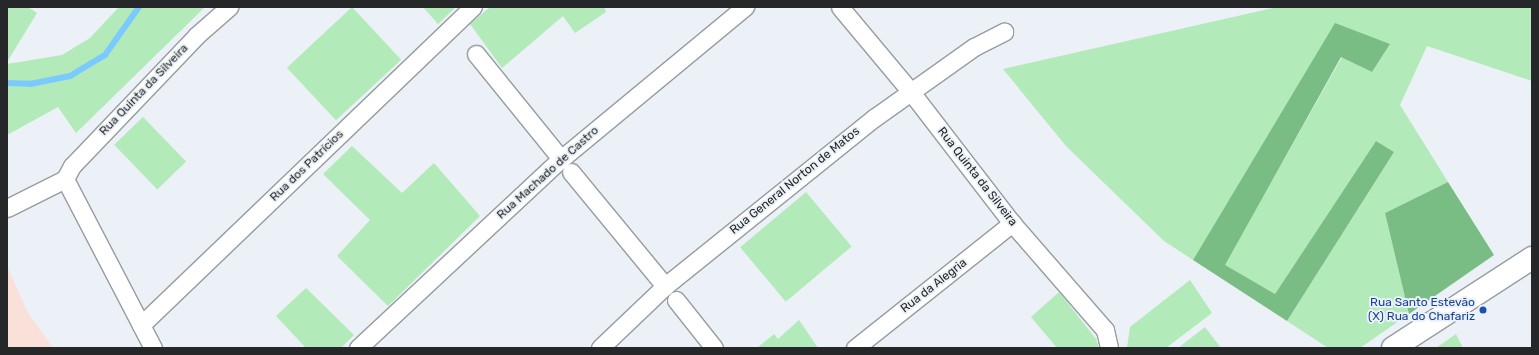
<!DOCTYPE html>
<html>
<head>
<meta charset="utf-8">
<style>
  body { margin:0 }
  #map { position:relative; width:1539px; height:355px; overflow:hidden; background:#ebf1f6; font-family:Rubik,sans-serif }
  div>[style] { position:absolute }
  [style*='--x'] { left:calc(var(--x)*1px); top:calc(var(--y)*1px); width:calc(var(--w)*1px); rotate:calc(var(--a)*1deg) }
  .industrial>* { inset:0; background:#f9e0d8 }
  .green>* { inset:0; background:#b2eab9; transform-origin:0 0 }
  .forest>* { inset:0; background:#79bd84 }
  .stream>* { height:6px; margin:-3px; padding:0 3px; transform-origin:3px; border-radius:3px; background:#7bcaff }
  .roads { filter:drop-shadow(1px 0 #969ca0) drop-shadow(-1px 0 #969ca0) drop-shadow(0 1px #969ca0) drop-shadow(0 -1px #969ca0) }
  .minor>* { height:17px; margin:-8.5px; padding:0 8.5px; transform-origin:8.5px; border-radius:8.5px; background:#fff }
  .tertiary>* { height:22px; margin:-11px; padding:0 11px; transform-origin:11px; border-radius:11px; background:#fff }
  .dots>* { width:11px; height:11px; translate:-50% -50%; box-sizing:border-box; border:2px solid #ebf1f6; border-radius:50% }
  span { translate:-50% -50%; white-space:nowrap; text-align:center; line-height:1.15; -webkit-text-stroke:4px #ebf1f6; paint-order:stroke }
  .street-label { font-size:12px; color:#252729 }
  .transit-label { font-size:12px; color:#164399 }
  .right { translate:-100% -50%; text-align:right }
  .frame { position:absolute; inset:0; border:8px solid #252729; pointer-events:none }
</style>
</head>
<body>
<div id="map">
  <div class="industrial">
    <div style="clip-path:polygon(7px 266px,27px 311px,53px 348px,7px 348px)"></div>
  </div>
  <div class="green">
    <div style="clip-path:polygon(7px 7px,28px 7px,37px 13px,7px 62px)"></div>
    <div style="clip-path:polygon(119px 7px,205px 7px,76px 133px,58px 107px,7px 135px,7px 64px,62px 55px,90px 38px)"></div>
    <div style="left:352px;top:7px;width:72px;height:89px;rotate:47deg"></div>
    <div style="clip-path:polygon(423px 7px,456px 7px,438px 24px)"></div>
    <div style="clip-path:polygon(490px 7px,604px 7px,606px 12px,575px 33px,563px 16px,502px 68px,470px 24px)"></div>
    <div style="clip-path:polygon(1278px 7px,1532px 7px,1532px 81px,1427px 46px,1400px 105px,1448px 182px,1385px 213px,1409px 314px,1360px 348px,1328px 348px,1287px 321px,1394px 152px,1376px 141px,1275px 294px,1224px 265px,1342px 57px,1372px 72px,1390px 44px,1335px 24px,1193px 260px,1164px 241px,1066px 146px,1003px 69px)"></div>
    <div style="left:143px;top:117px;width:62px;height:40px;rotate:46deg"></div>
    <div style="clip-path:polygon(352px 146px,402px 193px,434px 163px,480px 216px,388px 306px,337px 256px,370px 220px,323px 174px)"></div>
    <div style="left:806px;top:192px;width:71px;height:86px;rotate:50deg"></div>
    <div style="clip-path:polygon(1190px 280px,1212px 313px,1166px 348px,1127px 348px,1130px 327px)"></div>
    <div style="clip-path:polygon(306px 288px,354px 335px,341px 348px,306px 348px,276px 316px)"></div>
    <div style="clip-path:polygon(1059px 292px,1096px 339px,1099px 348px,1057px 348px,1031px 317px)"></div>
    <div style="clip-path:polygon(799px 320px,818px 348px,757px 348px,774px 334px,778px 339px)"></div>
    <div style="clip-path:polygon(1205px 327px,1221px 348px,1178px 348px)"></div>
    <div style="clip-path:polygon(1456px 334px,1463px 348px,1436px 348px)"></div>
  </div>
  <div class="forest">
    <div style="clip-path:polygon(1335px 23px,1390px 44px,1372px 72px,1341px 57px,1225px 265px,1275px 294px,1376px 141px,1394px 152px,1287px 321px,1193px 260px)"></div>
    <div style="clip-path:polygon(1448px 182px,1494px 255px,1409px 314px,1385px 213px)"></div>
  </div>
  <div class="stream">
    <div style="--x:7;--y:83;--w:23;--a:2"></div>
    <div style="--x:30;--y:84;--w:41;--a:-11.3"></div>
    <div style="--x:70;--y:76;--w:41;--a:-31"></div>
    <div style="--x:105;--y:55;--w:59;--a:-54.7"></div>
  </div>
  <div class="roads">
    <div class="minor">
      <div style="--x:840;--y:7;--w:111;--a:50.1"></div>
      <div style="--x:911;--y:92;--w:165;--a:52.4"></div>
      <div style="--x:1012;--y:223;--w:142;--a:49"></div>
      <div style="--x:1105;--y:330;--w:18;--a:77"></div>
      <div style="--x:476;--y:54;--w:135;--a:51"></div>
      <div style="--x:571;--y:172;--w:148;--a:50.5"></div>
      <div style="--x:7;--y:208;--w:65;--a:-26.6"></div>
      <div style="--x:676;--y:300;--w:61;--a:51.6"></div>
      <div style="--x:141;--y:325;--w:460;--a:-43.8"></div>
      <div style="--x:153;--y:348;--w:191;--a:-117.5"></div>
      <div style="--x:65;--y:179;--w:15;--a:-62"></div>
      <div style="--x:72;--y:166;--w:181;--a:-46.3"></div>
      <div style="--x:197;--y:35;--w:43;--a:-41.2"></div>
      <div style="--x:358;--y:348;--w:277;--a:-43"></div>
      <div style="--x:561;--y:159;--w:239;--a:-39.6"></div>
      <div style="--x:600;--y:348;--w:90;--a:-43.6"></div>
      <div style="--x:665;--y:286;--w:268;--a:-38.8"></div>
      <div style="--x:874;--y:118;--w:123;--a:-35.4"></div>
      <div style="--x:974;--y:47;--w:34;--a:-27"></div>
      <div style="--x:855;--y:348;--w:201;--a:-38.5"></div>
    </div>
    <div class="tertiary">
      <div style="--x:1393;--y:348;--w:166;--a:-32.9"></div>
    </div>
  </div>
  <div class="dots">
    <div style="left:1483px;top:310px;background:#1a4fb4"></div>
  </div>
  <div class="street-label">
    <span style="left:144px;top:90px;rotate:-46deg">Rua Quinta da Silveira</span>
    <span style="left:307px;top:166px;rotate:-44deg">Rua dos Patrícios</span>
    <span style="left:548px;top:173px;rotate:-42deg">Rua Machado de Castro</span>
    <span style="left:977px;top:177px;rotate:52deg">Rua Quinta da Silveira</span>
    <span style="left:795px;top:181px;rotate:-39deg">Rua General Norton de Matos</span>
    <span style="left:934px;top:286px;rotate:-38deg">Rua da Alegria</span>
  </div>
  <div class="transit-label">
    <span class="right" style="left:1475px;top:310px">Rua Santo Estevão<br>(X) Rua do Chafariz</span>
  </div>
  <div class="frame"></div>
</div>
</body>
</html>
